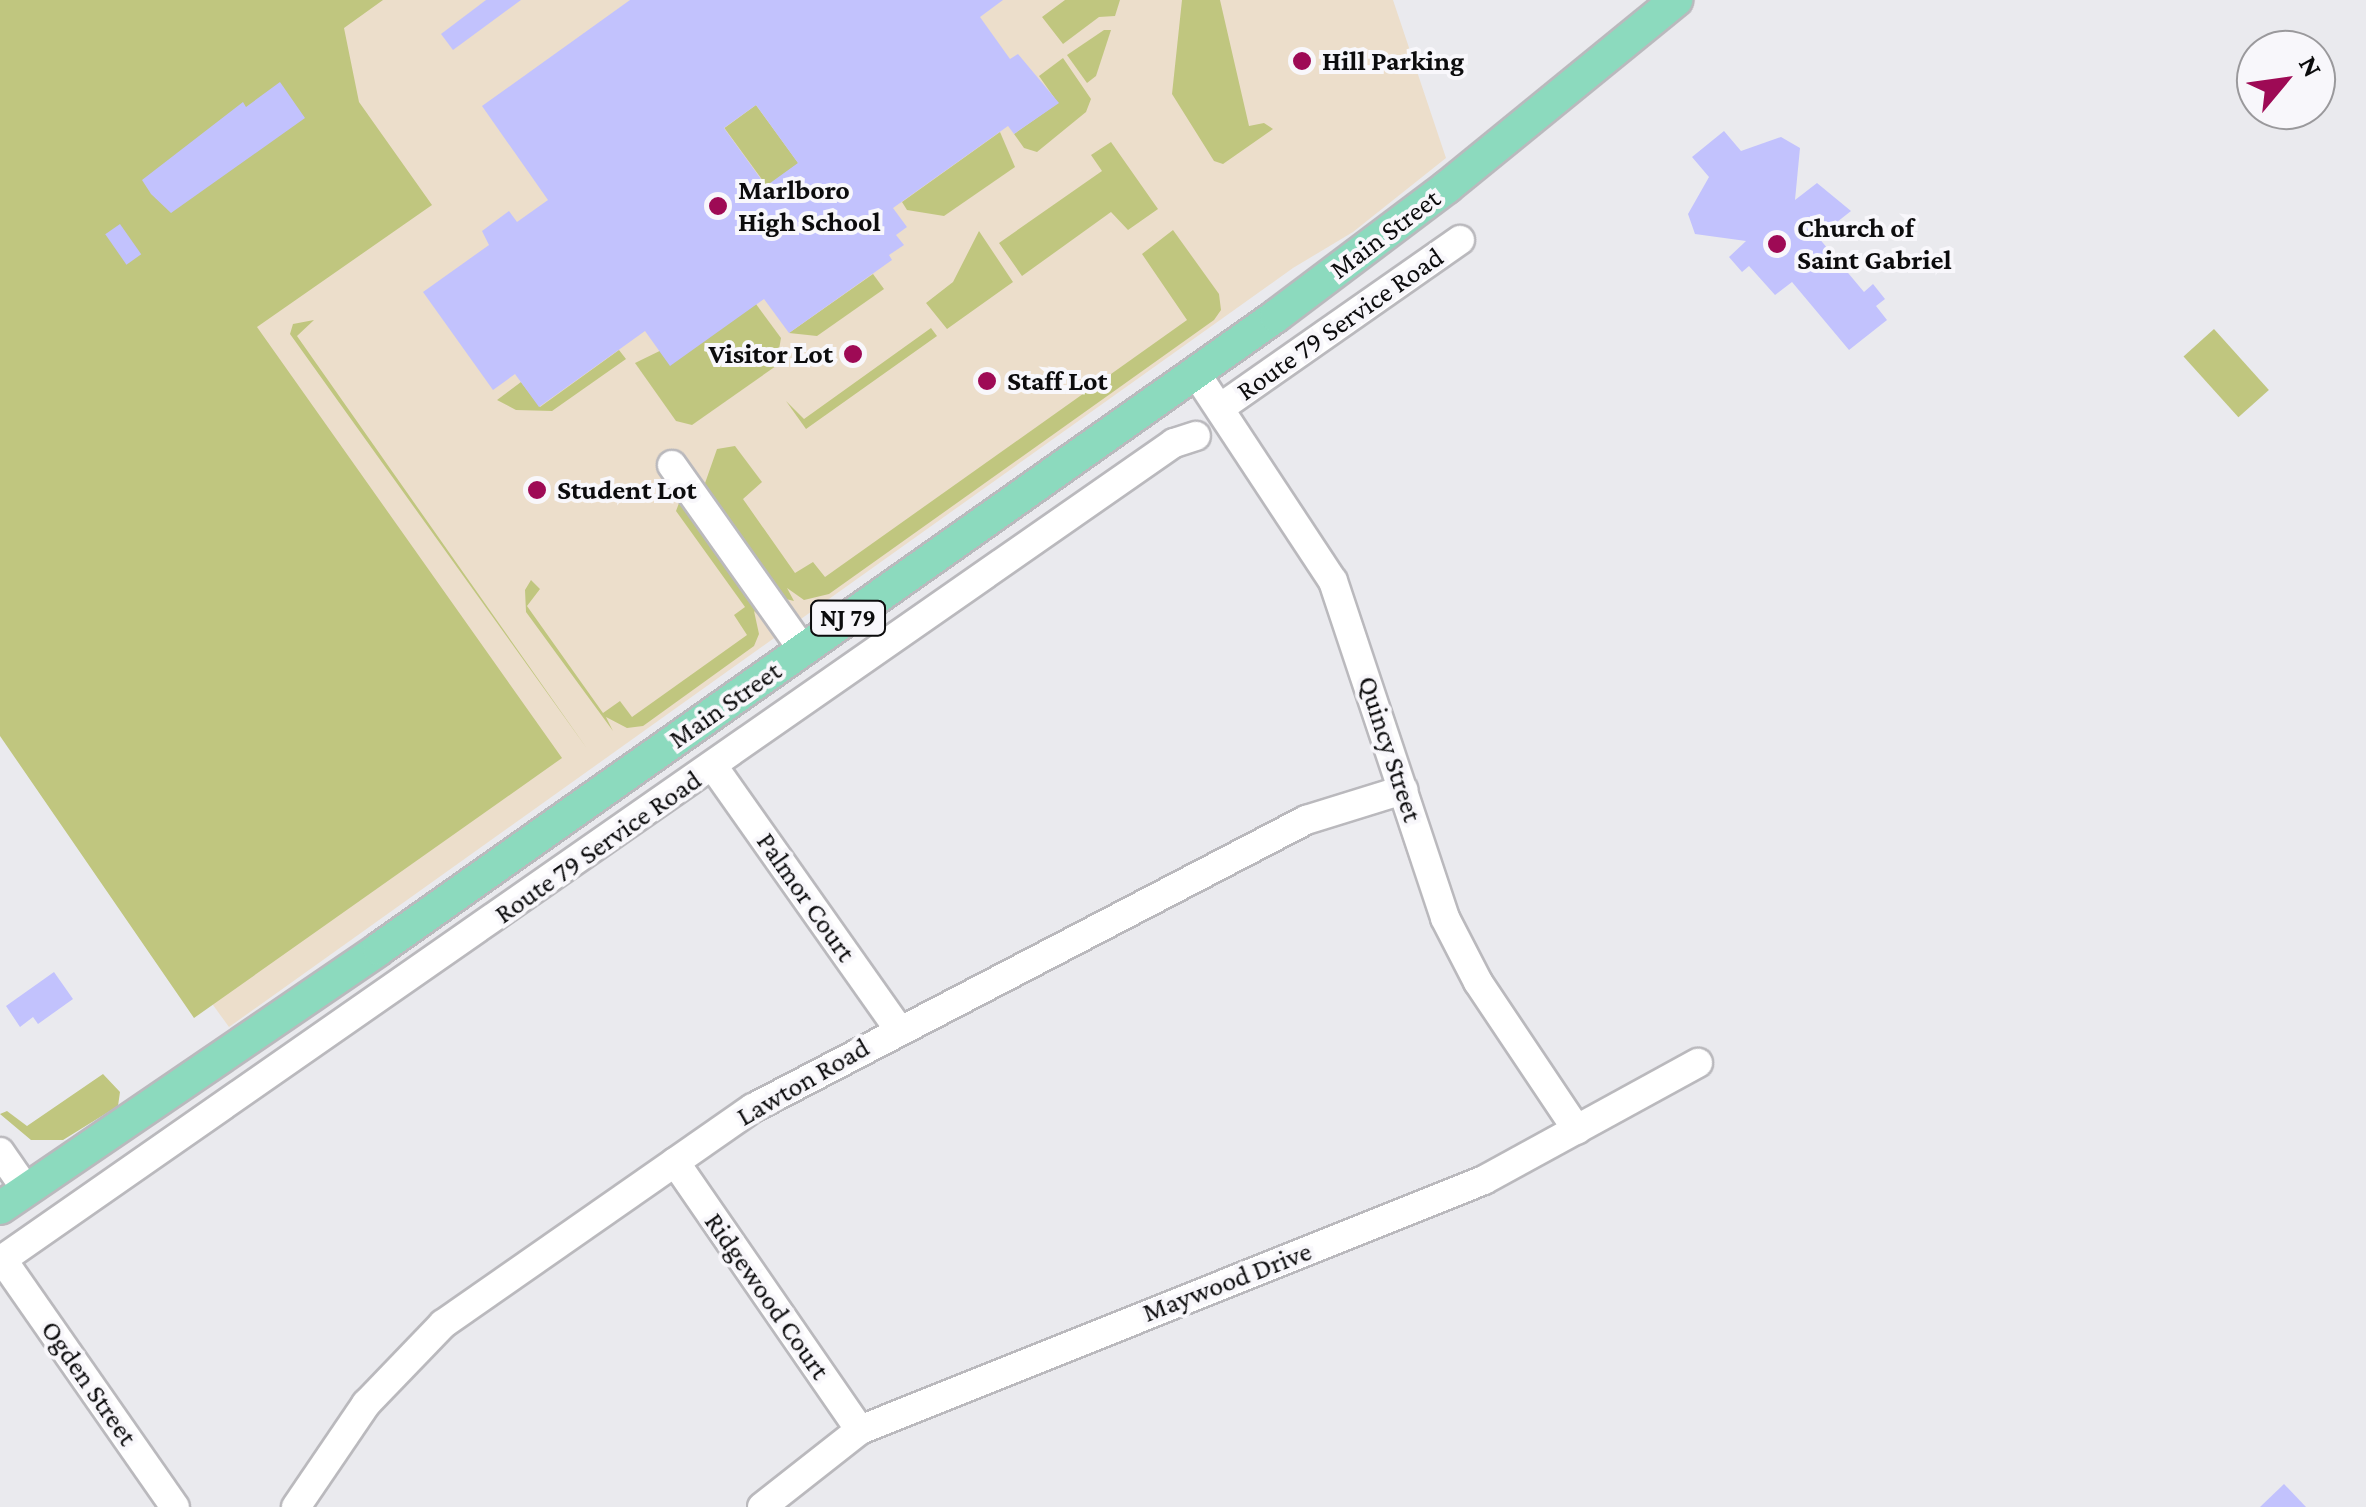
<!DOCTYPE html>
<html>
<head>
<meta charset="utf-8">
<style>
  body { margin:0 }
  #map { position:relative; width:2366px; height:1507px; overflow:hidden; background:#eaeaee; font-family:"Crimson Pro",serif }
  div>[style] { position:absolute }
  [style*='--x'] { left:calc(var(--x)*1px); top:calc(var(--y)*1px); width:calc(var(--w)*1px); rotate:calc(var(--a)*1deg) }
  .education>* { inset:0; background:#ecdecb }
  .green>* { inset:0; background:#c0c67f; transform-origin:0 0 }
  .building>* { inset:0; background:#c2c2fd; transform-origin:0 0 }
  .roads { filter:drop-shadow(2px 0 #bab9bd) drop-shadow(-2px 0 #bab9bd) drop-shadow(0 2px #bab9bd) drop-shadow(0 -2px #bab9bd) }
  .minor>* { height:28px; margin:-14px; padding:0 14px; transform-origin:14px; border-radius:14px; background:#fff }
  .major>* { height:32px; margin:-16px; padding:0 16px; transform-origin:16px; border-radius:16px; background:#8cdabe }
  .dots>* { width:28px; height:28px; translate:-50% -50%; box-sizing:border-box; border:5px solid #f8f7fb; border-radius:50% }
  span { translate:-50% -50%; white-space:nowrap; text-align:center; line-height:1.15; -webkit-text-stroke:8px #f8f7fb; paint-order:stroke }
  .shield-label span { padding:2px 8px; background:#f8f7fb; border:2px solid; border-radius:8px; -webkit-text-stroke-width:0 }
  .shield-label { font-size:25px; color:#0c0c0d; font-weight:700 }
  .poi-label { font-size:28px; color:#0c0c0d; font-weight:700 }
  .left { translate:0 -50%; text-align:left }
  .right { translate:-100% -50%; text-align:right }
  .street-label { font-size:28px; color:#0c0c0d }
  .north { position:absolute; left:2236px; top:30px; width:100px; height:100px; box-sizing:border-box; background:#f8f7fb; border:2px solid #9a999c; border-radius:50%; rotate:61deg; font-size:28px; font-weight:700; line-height:40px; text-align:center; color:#0c0c0d }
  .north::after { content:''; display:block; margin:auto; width:35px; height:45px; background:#9e0a55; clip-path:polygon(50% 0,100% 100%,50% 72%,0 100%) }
</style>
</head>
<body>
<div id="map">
  <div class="education">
    <div style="clip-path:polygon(0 0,1393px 0,1446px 158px,1353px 232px,1293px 268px,229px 1027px,75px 815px)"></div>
  </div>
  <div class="green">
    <div style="clip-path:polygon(0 0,383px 0,344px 28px,359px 102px,432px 205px,257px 327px,562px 758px,194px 1018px,0 736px)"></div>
    <div style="clip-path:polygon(1065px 0,1120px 0,1115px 16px,1099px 17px,1063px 44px,1042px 17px)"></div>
    <div style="clip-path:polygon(1182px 0,1220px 0,1249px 126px,1264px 123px,1273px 129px,1223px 164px,1214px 161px,1172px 94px)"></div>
    <div style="clip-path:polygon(1104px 30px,1111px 30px,1096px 76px,1087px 83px,1067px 55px)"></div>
    <div style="clip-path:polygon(1063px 58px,1091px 99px,1086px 112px,1037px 152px,1024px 148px,1014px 134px,1058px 103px,1039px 76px)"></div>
    <div style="left:756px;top:105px;width:72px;height:39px;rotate:54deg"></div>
    <div style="clip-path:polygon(1000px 132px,1015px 167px,944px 216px,907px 210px,902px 202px)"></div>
    <div style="clip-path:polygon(1111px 142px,1158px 209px,1128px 230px,1111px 212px,1022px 276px,999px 243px,1102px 171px,1091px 155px)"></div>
    <div style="clip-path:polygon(1173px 230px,1219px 294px,1221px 310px,1214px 320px,829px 594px,804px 600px,787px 588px,794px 601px,786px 599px,704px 486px,717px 449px,735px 446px,762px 482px,743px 499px,795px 573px,813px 562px,825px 577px,1187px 320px,1142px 254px)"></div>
    <div style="clip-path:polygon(979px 231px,1013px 282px,947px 329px,926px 303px,953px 282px)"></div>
    <div style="clip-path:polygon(873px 274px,884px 289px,817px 336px,789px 333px)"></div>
    <div style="clip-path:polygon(756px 304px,781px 338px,776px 366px,692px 425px,676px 421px,635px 363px)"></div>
    <div style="clip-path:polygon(314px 320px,297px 336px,588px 750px,290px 334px,293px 324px)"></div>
    <div style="clip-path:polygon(931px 328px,937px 336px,806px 429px,786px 401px,804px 419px)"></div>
    <div style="left:2214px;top:329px;width:82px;height:41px;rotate:48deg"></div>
    <div style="clip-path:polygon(619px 350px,626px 359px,552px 411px,516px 410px,497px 400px,521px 382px,540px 407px)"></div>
    <div style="clip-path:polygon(679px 503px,766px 622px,754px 611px,759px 634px,754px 646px,643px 726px,627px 728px,606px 717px,613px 731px,526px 612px,525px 590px,531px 580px,540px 589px,527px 606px,603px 713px,620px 701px,632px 717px,747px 635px,734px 615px,745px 607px,676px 511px)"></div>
    <div style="clip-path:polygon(103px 1074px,120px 1092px,118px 1106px,63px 1140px,31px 1140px,0 1114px,7px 1111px,27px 1126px)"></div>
  </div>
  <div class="building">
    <div style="clip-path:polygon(486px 0,521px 0,453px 50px,441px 34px)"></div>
    <div style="clip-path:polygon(evenodd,630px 0,1003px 0,980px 17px,1010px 59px,1018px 54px,1059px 103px,1014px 134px,1008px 126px,893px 208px,907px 227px,896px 235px,904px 245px,889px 255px,892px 260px,789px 333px,764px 299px,670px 366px,645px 331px,539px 407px,515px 374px,493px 390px,423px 292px,489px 245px,482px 231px,509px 211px,517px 222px,548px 200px,482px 106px,630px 0,756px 105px,798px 163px,766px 186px,724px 128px,756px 105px)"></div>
    <div style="clip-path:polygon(280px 82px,305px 118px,171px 213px,151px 194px,142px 180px,243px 102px,246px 107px)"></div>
    <div style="clip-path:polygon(1724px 131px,1741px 151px,1781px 137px,1800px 148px,1795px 200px,1817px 183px,1851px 211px,1818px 237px,1864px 292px,1873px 284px,1885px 299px,1876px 306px,1887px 320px,1849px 350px,1792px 282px,1775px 295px,1749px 266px,1742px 272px,1729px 257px,1746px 241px,1695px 234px,1688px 214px,1709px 177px,1692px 157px)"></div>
    <div style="left:120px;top:224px;width:37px;height:18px;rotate:55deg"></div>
    <div style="clip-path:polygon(54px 972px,73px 999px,38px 1024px,33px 1017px,20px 1027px,6px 1006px)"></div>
    <div style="clip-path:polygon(2284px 1484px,2306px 1507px,2260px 1507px)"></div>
  </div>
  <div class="roads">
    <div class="minor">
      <div style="--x:1195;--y:372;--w:250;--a:56.6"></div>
      <div style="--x:1333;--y:581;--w:355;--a:71.6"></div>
      <div style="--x:1445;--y:918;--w:72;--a:62.7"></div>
      <div style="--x:1478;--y:982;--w:178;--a:56.2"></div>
      <div style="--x:1220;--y:408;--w:293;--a:-35"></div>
      <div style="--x:672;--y:465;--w:227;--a:54.7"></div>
      <div style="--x:713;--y:766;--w:321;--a:54.8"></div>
      <div style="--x:0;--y:1152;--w:44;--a:55.2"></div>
      <div style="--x:675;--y:1162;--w:326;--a:55.4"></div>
      <div style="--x:2;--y:1259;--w:302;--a:55.1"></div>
      <div style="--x:0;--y:1261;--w:1431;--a:-34.87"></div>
      <div style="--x:1174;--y:443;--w:23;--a:-18"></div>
      <div style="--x:296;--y:1507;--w:125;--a:-55.8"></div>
      <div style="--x:366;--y:1404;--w:111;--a:-46.1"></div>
      <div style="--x:443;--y:1324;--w:378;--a:-34.9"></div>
      <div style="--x:753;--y:1108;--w:624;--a:-27.51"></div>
      <div style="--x:1306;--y:820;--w:102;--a:-17.2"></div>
      <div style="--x:762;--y:1507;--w:125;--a:-38.2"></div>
      <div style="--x:860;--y:1430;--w:672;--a:-21.83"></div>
      <div style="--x:1484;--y:1180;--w:244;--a:-28.7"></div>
    </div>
    <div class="major">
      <div style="--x:0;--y:1208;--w:459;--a:-34.3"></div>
      <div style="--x:379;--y:949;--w:1098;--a:-35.21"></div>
      <div style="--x:1276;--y:316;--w:214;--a:-37"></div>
      <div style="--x:1447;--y:187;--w:296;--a:-39.2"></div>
    </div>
  </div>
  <div class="dots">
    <div style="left:1302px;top:61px;background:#9e0a55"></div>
    <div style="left:718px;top:206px;background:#9e0a55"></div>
    <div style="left:1777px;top:244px;background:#9e0a55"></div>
    <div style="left:853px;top:354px;background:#9e0a55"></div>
    <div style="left:987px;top:381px;background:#9e0a55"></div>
    <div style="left:537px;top:490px;background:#9e0a55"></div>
  </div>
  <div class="shield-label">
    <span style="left:848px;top:618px">NJ 79</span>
  </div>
  <div class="poi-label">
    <span class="left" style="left:1322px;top:61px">Hill Parking</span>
    <span class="left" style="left:738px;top:206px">Marlboro<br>High School</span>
    <span class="left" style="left:1797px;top:244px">Church of<br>Saint Gabriel</span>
    <span class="right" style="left:833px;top:354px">Visitor Lot</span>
    <span class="left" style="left:1007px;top:381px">Staff Lot</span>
    <span class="left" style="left:557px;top:490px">Student Lot</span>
  </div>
  <div class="street-label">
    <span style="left:1385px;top:234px;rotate:-37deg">Main Street</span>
    <span style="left:1340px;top:324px;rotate:-35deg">Route 79 Service Road</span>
    <span style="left:725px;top:705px;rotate:-35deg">Main Street</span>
    <span style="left:1390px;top:749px;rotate:72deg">Quincy Street</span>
    <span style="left:598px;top:847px;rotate:-35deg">Route 79 Service Road</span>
    <span style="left:806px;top:897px;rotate:55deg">Palmor Court</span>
    <span style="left:803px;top:1082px;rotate:-30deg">Lawton Road</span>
    <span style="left:1227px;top:1282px;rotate:-21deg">Maywood Drive</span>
    <span style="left:767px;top:1296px;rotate:55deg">Ridgewood Court</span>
    <span style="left:89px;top:1383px;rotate:55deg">Ogden Street</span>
  </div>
  <div class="north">N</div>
</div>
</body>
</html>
